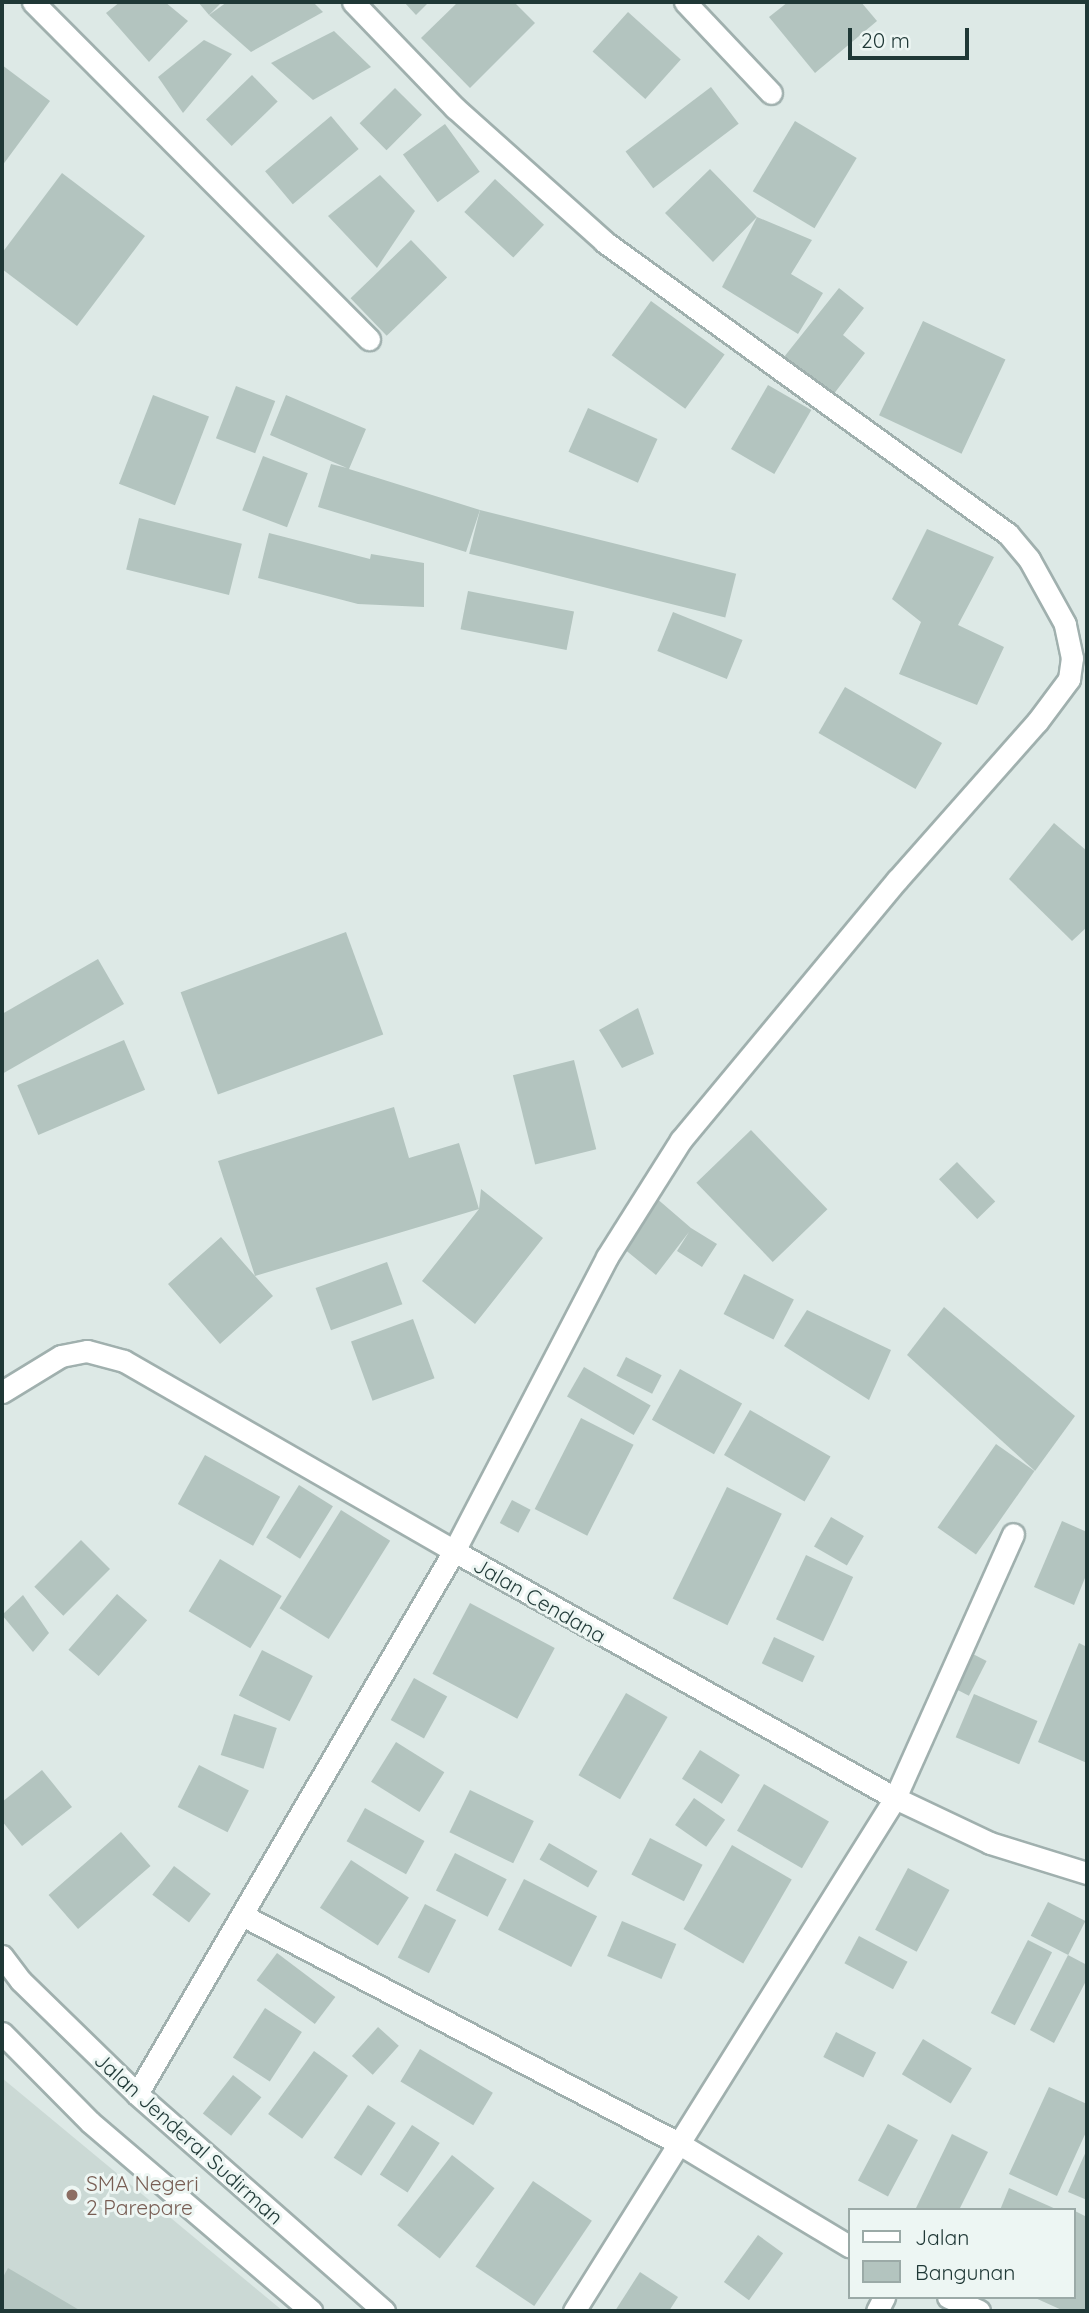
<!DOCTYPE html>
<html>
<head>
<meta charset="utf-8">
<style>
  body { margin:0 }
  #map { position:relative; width:1089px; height:2313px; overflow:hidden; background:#dde9e6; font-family:Quicksand,sans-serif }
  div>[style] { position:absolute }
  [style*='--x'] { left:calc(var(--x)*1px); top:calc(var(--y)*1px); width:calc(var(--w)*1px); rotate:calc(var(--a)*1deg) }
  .built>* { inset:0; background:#cbd9d5 }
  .building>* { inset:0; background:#b3c4bf; transform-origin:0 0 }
  .roads { filter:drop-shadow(2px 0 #a0b0ae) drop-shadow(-2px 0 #a0b0ae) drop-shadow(0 2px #a0b0ae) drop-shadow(0 -2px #a0b0ae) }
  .street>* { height:21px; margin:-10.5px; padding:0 10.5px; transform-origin:10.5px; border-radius:10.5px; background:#fff }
  .secondary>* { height:21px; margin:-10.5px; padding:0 10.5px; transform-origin:10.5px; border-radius:10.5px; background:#fff }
  .dots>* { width:19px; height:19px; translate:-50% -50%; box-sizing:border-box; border:4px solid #edf6f3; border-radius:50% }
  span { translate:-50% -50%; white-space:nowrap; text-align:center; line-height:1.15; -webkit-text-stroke:6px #edf6f3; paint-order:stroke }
  .street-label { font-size:21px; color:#1f3836 }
  .education-label { font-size:21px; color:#785e54 }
  .left { translate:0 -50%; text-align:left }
  .frame { position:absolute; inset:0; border:4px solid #1f3836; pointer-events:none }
  .legend { position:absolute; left:848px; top:2208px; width:228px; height:91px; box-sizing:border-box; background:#edf6f3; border:2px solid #9baaa7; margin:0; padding:9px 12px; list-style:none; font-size:21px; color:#1f3836 }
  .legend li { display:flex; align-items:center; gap:14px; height:35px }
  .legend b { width:35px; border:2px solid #9baaa7 }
  .scale { position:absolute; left:848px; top:28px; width:121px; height:32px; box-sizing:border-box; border:4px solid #1f3836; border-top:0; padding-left:9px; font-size:21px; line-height:24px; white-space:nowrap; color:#1f3836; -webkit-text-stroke:5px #edf6f3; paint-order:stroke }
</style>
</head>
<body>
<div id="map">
  <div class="built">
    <div style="clip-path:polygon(2px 2078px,283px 2311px,2px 2311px)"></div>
  </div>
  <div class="building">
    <div style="clip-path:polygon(120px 2px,165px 2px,188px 21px,149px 62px,106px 13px)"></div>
    <div style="clip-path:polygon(198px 2px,222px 2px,209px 15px)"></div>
    <div style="clip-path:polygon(227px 2px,313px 2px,323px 12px,251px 52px,209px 15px)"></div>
    <div style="clip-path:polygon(404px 2px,429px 2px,416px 15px)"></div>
    <div style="clip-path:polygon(458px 2px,514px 2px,535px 23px,470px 88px,421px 38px)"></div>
    <div style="clip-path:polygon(788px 2px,861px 2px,877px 21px,815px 73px,769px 17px)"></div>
    <div style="left:628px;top:12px;width:71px;height:53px;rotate:42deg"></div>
    <div style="clip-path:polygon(334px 31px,371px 67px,313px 100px,271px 63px)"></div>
    <div style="clip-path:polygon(204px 40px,232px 54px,183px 113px,158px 77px)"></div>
    <div style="clip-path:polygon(2px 65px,50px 101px,2px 166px)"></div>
    <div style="left:252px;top:75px;width:37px;height:64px;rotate:46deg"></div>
    <div style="left:711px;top:87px;width:46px;height:107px;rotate:53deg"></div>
    <div style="left:395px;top:88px;width:38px;height:50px;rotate:45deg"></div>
    <div style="left:331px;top:116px;width:43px;height:86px;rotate:50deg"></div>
    <div style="left:795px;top:121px;width:72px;height:82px;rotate:31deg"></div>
    <div style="left:445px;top:124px;width:59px;height:52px;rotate:54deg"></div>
    <div style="clip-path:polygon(710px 169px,757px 217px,812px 240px,791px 274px,823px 293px,798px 334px,722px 287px,757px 217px,713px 262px,665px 213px)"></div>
    <div style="clip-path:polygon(62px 173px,145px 236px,77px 326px,2px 269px,2px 253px)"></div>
    <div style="clip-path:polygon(380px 175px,415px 211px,377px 268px,328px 216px)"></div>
    <div style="left:495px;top:179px;width:67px;height:45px;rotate:43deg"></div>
    <div style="left:411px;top:240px;width:52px;height:84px;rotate:46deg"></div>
    <div style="clip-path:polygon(839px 288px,864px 308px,843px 335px,865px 353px,833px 395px,784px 357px)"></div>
    <div style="left:651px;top:301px;width:91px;height:67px;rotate:36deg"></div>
    <div style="left:923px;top:321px;width:91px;height:104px;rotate:25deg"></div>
    <div style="left:768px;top:385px;width:50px;height:74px;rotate:30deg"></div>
    <div style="left:236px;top:386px;width:42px;height:56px;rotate:21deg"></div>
    <div style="left:153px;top:395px;width:60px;height:95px;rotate:21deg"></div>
    <div style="clip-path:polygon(286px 395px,366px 429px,349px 469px,480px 510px,466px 552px,318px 507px,331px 464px,347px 468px,270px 435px)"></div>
    <div style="left:588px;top:408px;width:76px;height:48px;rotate:24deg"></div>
    <div style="left:263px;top:456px;width:48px;height:58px;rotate:21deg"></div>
    <div style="left:480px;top:510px;width:264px;height:45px;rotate:14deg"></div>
    <div style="left:139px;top:518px;width:106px;height:53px;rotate:14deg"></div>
    <div style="clip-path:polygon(927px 529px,994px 557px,958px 625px,1004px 647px,977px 705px,899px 674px,921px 622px,892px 599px)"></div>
    <div style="clip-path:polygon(269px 533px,370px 559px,371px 554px,424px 563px,424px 607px,358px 604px,258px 578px)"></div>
    <div style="left:468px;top:591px;width:108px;height:39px;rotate:11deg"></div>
    <div style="left:673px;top:612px;width:75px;height:42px;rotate:22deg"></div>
    <div style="left:845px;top:687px;width:112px;height:53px;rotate:30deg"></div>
    <div style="clip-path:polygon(1054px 823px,1087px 851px,1087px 927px,1072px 941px,1009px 879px)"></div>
    <div style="left:346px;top:932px;width:109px;height:176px;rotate:70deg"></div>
    <div style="clip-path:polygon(98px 959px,124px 1004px,2px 1074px,2px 1014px)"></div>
    <div style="clip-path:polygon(638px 1008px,654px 1054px,622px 1068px,599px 1030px)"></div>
    <div style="left:124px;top:1040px;width:54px;height:116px;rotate:67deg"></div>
    <div style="left:574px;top:1060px;width:92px;height:63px;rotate:76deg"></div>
    <div style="clip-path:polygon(394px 1107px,409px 1158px,459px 1143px,479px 1209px,481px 1189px,543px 1238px,475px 1324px,422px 1281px,479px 1209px,255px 1276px,273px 1296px,220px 1344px,168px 1284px,221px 1237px,255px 1276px,218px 1161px)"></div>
    <div style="left:751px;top:1130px;width:110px;height:76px;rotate:46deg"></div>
    <div style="left:957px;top:1162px;width:55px;height:25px;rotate:46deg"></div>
    <div style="clip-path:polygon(655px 1197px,691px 1228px,717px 1244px,702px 1267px,677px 1251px,689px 1232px,656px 1275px,623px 1248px)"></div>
    <div style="left:387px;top:1262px;width:45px;height:76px;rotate:70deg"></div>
    <div style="left:744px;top:1274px;width:56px;height:45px;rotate:27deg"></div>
    <div style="clip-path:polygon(944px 1307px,1075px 1416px,1035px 1471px,907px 1355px)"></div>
    <div style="clip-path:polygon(807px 1310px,891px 1350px,869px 1400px,784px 1346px)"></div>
    <div style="left:413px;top:1319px;width:63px;height:66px;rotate:70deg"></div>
    <div style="left:626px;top:1357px;width:40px;height:21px;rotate:27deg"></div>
    <div style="left:584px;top:1367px;width:77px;height:34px;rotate:30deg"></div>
    <div style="left:680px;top:1369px;width:71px;height:58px;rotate:29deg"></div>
    <div style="left:750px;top:1410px;width:93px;height:52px;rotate:30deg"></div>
    <div style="left:581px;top:1418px;width:59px;height:102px;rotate:27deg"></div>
    <div style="left:996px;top:1444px;width:47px;height:102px;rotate:35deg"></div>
    <div style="left:205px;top:1455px;width:86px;height:56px;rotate:29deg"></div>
    <div style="left:299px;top:1485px;width:40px;height:62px;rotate:32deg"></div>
    <div style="left:727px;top:1487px;width:61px;height:124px;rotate:26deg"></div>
    <div style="left:512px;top:1500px;width:21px;height:26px;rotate:28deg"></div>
    <div style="left:341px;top:1510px;width:58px;height:116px;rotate:32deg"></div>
    <div style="left:831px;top:1517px;width:38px;height:34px;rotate:30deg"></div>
    <div style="clip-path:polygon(1062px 1521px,1087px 1532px,1087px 1573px,1074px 1605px,1034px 1587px)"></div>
    <div style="left:81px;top:1540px;width:41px;height:66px;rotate:45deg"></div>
    <div style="left:806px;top:1555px;width:52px;height:71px;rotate:25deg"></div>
    <div style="left:220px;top:1559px;width:72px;height:61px;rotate:31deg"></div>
    <div style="left:117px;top:1594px;width:40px;height:74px;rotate:41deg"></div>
    <div style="clip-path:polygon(23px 1595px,49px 1633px,33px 1652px,2px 1615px)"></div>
    <div style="left:470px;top:1603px;width:96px;height:80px;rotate:28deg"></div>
    <div style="left:774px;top:1637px;width:45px;height:29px;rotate:25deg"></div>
    <div style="clip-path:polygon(1079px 1643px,1087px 1647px,1087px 1763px,1038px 1742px)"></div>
    <div style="left:262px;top:1650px;width:57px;height:51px;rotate:27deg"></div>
    <div style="left:967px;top:1651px;width:22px;height:39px;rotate:27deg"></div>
    <div style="left:414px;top:1678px;width:38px;height:48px;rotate:29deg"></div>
    <div style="left:626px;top:1693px;width:48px;height:95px;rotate:30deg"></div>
    <div style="left:974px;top:1694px;width:69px;height:47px;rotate:23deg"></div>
    <div style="left:234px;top:1714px;width:45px;height:43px;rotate:18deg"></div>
    <div style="left:396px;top:1742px;width:57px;height:47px;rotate:32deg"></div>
    <div style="left:700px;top:1750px;width:47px;height:34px;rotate:32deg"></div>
    <div style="left:199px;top:1765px;width:56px;height:47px;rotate:27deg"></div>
    <div style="clip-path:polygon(42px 1770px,72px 1807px,22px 1846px,2px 1821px,2px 1802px)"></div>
    <div style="left:764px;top:1784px;width:75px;height:54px;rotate:30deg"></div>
    <div style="left:470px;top:1790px;width:71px;height:47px;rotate:26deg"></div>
    <div style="left:694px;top:1798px;width:38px;height:33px;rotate:35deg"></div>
    <div style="left:365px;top:1808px;width:68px;height:38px;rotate:29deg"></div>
    <div style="left:121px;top:1832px;width:45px;height:96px;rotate:49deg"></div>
    <div style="left:650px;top:1838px;width:59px;height:41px;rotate:27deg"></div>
    <div style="left:549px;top:1843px;width:56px;height:19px;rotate:30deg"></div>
    <div style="left:732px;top:1845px;width:69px;height:97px;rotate:30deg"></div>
    <div style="left:455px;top:1853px;width:58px;height:42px;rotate:27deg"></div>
    <div style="left:351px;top:1860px;width:69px;height:57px;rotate:33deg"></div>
    <div style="left:174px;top:1866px;width:46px;height:36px;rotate:37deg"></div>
    <div style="left:908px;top:1868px;width:47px;height:70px;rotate:28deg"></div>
    <div style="left:524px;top:1879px;width:82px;height:57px;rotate:27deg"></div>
    <div style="left:1048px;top:1902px;width:42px;height:38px;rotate:27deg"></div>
    <div style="left:425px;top:1904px;width:35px;height:60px;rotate:27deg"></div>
    <div style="left:622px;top:1921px;width:59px;height:38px;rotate:23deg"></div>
    <div style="left:859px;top:1936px;width:55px;height:31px;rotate:28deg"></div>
    <div style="left:1028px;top:1940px;width:27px;height:82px;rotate:27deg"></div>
    <div style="left:277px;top:1953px;width:73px;height:34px;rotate:37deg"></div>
    <div style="clip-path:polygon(1068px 1955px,1087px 1965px,1087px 1979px,1054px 2043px,1030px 2030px)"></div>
    <div style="left:265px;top:2008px;width:44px;height:59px;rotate:33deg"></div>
    <div style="left:378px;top:2027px;width:28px;height:39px;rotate:42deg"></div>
    <div style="left:836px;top:2032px;width:45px;height:28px;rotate:27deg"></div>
    <div style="left:923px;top:2039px;width:57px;height:41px;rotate:31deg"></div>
    <div style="left:420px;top:2049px;width:85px;height:38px;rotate:31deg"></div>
    <div style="left:314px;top:2051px;width:42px;height:78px;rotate:36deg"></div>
    <div style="left:233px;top:2075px;width:36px;height:49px;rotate:38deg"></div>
    <div style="clip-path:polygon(1049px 2087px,1087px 2104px,1087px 2130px,1057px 2196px,1009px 2174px)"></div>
    <div style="left:368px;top:2105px;width:33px;height:63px;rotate:33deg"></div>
    <div style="left:888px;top:2124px;width:34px;height:64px;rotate:28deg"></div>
    <div style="left:412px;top:2125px;width:33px;height:59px;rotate:33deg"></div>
    <div style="clip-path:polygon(952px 2134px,988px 2152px,959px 2210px,921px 2210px,916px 2208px)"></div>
    <div style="clip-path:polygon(1087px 2149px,1087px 2200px,1068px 2192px)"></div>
    <div style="left:452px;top:2155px;width:54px;height:89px;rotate:38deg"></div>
    <div style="left:533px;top:2181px;width:71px;height:103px;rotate:34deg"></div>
    <div style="clip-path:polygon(1009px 2188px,1058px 2210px,1000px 2210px)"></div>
    <div style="clip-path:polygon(1073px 2210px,1087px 2217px,1087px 2305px,1084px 2311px,1064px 2311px,1033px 2297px,1073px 2297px)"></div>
    <div style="left:758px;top:2235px;width:31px;height:58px;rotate:36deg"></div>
    <div style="clip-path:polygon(8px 2268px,81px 2311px,2px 2311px,2px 2279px)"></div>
    <div style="clip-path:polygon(640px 2272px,678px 2297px,669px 2311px,615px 2311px)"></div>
  </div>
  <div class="roads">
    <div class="street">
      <div style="--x:33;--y:2;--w:476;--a:45.1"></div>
      <div style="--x:685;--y:2;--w:125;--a:46.6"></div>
      <div style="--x:2;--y:1392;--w:69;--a:-31.4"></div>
      <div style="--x:61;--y:1356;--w:26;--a:-11"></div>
      <div style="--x:87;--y:1351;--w:38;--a:15"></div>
      <div style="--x:124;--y:1361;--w:381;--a:29.9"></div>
      <div style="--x:454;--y:1551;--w:505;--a:29.25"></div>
      <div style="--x:895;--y:1798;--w:105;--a:25.3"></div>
      <div style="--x:990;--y:1843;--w:102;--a:17.2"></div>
      <div style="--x:242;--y:1915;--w:492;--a:27.6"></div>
      <div style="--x:678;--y:2143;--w:200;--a:31.1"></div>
      <div style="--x:137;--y:2094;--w:629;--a:-59.72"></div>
      <div style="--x:454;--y:1551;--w:331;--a:-62.5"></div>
      <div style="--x:607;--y:1257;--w:138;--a:-57.7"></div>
      <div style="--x:681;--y:1140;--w:338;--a:-50.3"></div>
      <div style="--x:897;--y:880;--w:211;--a:-48.5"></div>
      <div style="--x:1037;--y:722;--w:54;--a:-53.3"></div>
      <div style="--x:1069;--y:679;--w:21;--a:-82"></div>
      <div style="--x:1072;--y:658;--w:35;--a:-102"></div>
      <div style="--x:1065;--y:624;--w:74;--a:-119"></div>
      <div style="--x:1029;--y:559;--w:33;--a:-130"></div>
      <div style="--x:1008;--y:534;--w:498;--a:-144.1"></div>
      <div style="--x:605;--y:242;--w:201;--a:-138.2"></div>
      <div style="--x:455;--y:108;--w:147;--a:-133.9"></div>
      <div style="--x:948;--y:2297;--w:34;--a:24"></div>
      <div style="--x:574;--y:2311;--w:605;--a:-57.96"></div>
      <div style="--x:895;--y:1798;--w:289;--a:-65.9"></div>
      <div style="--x:877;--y:2311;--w:16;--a:-63"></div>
    </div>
    <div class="secondary">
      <div style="--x:2;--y:1956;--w:31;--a:53"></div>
      <div style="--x:21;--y:1981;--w:162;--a:44.2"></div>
      <div style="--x:137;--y:2094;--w:329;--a:41.3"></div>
      <div style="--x:2;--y:2033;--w:125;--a:45.3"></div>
      <div style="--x:90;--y:2122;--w:291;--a:40.5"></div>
    </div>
  </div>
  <div class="dots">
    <div style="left:72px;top:2195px;background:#8d6e63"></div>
  </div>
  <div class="street-label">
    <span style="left:540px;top:1600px;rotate:30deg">Jalan Cendana</span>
    <span style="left:189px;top:2138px;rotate:42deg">Jalan Jenderal Sudirman</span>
  </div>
  <div class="education-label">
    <span class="left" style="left:86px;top:2195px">SMA Negeri<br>2 Parepare</span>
  </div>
  <div class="frame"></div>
  <ul class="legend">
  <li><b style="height:9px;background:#fff"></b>Jalan</li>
  <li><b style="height:19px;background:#b3c4bf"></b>Bangunan</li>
  </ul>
  <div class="scale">20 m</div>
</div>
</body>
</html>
